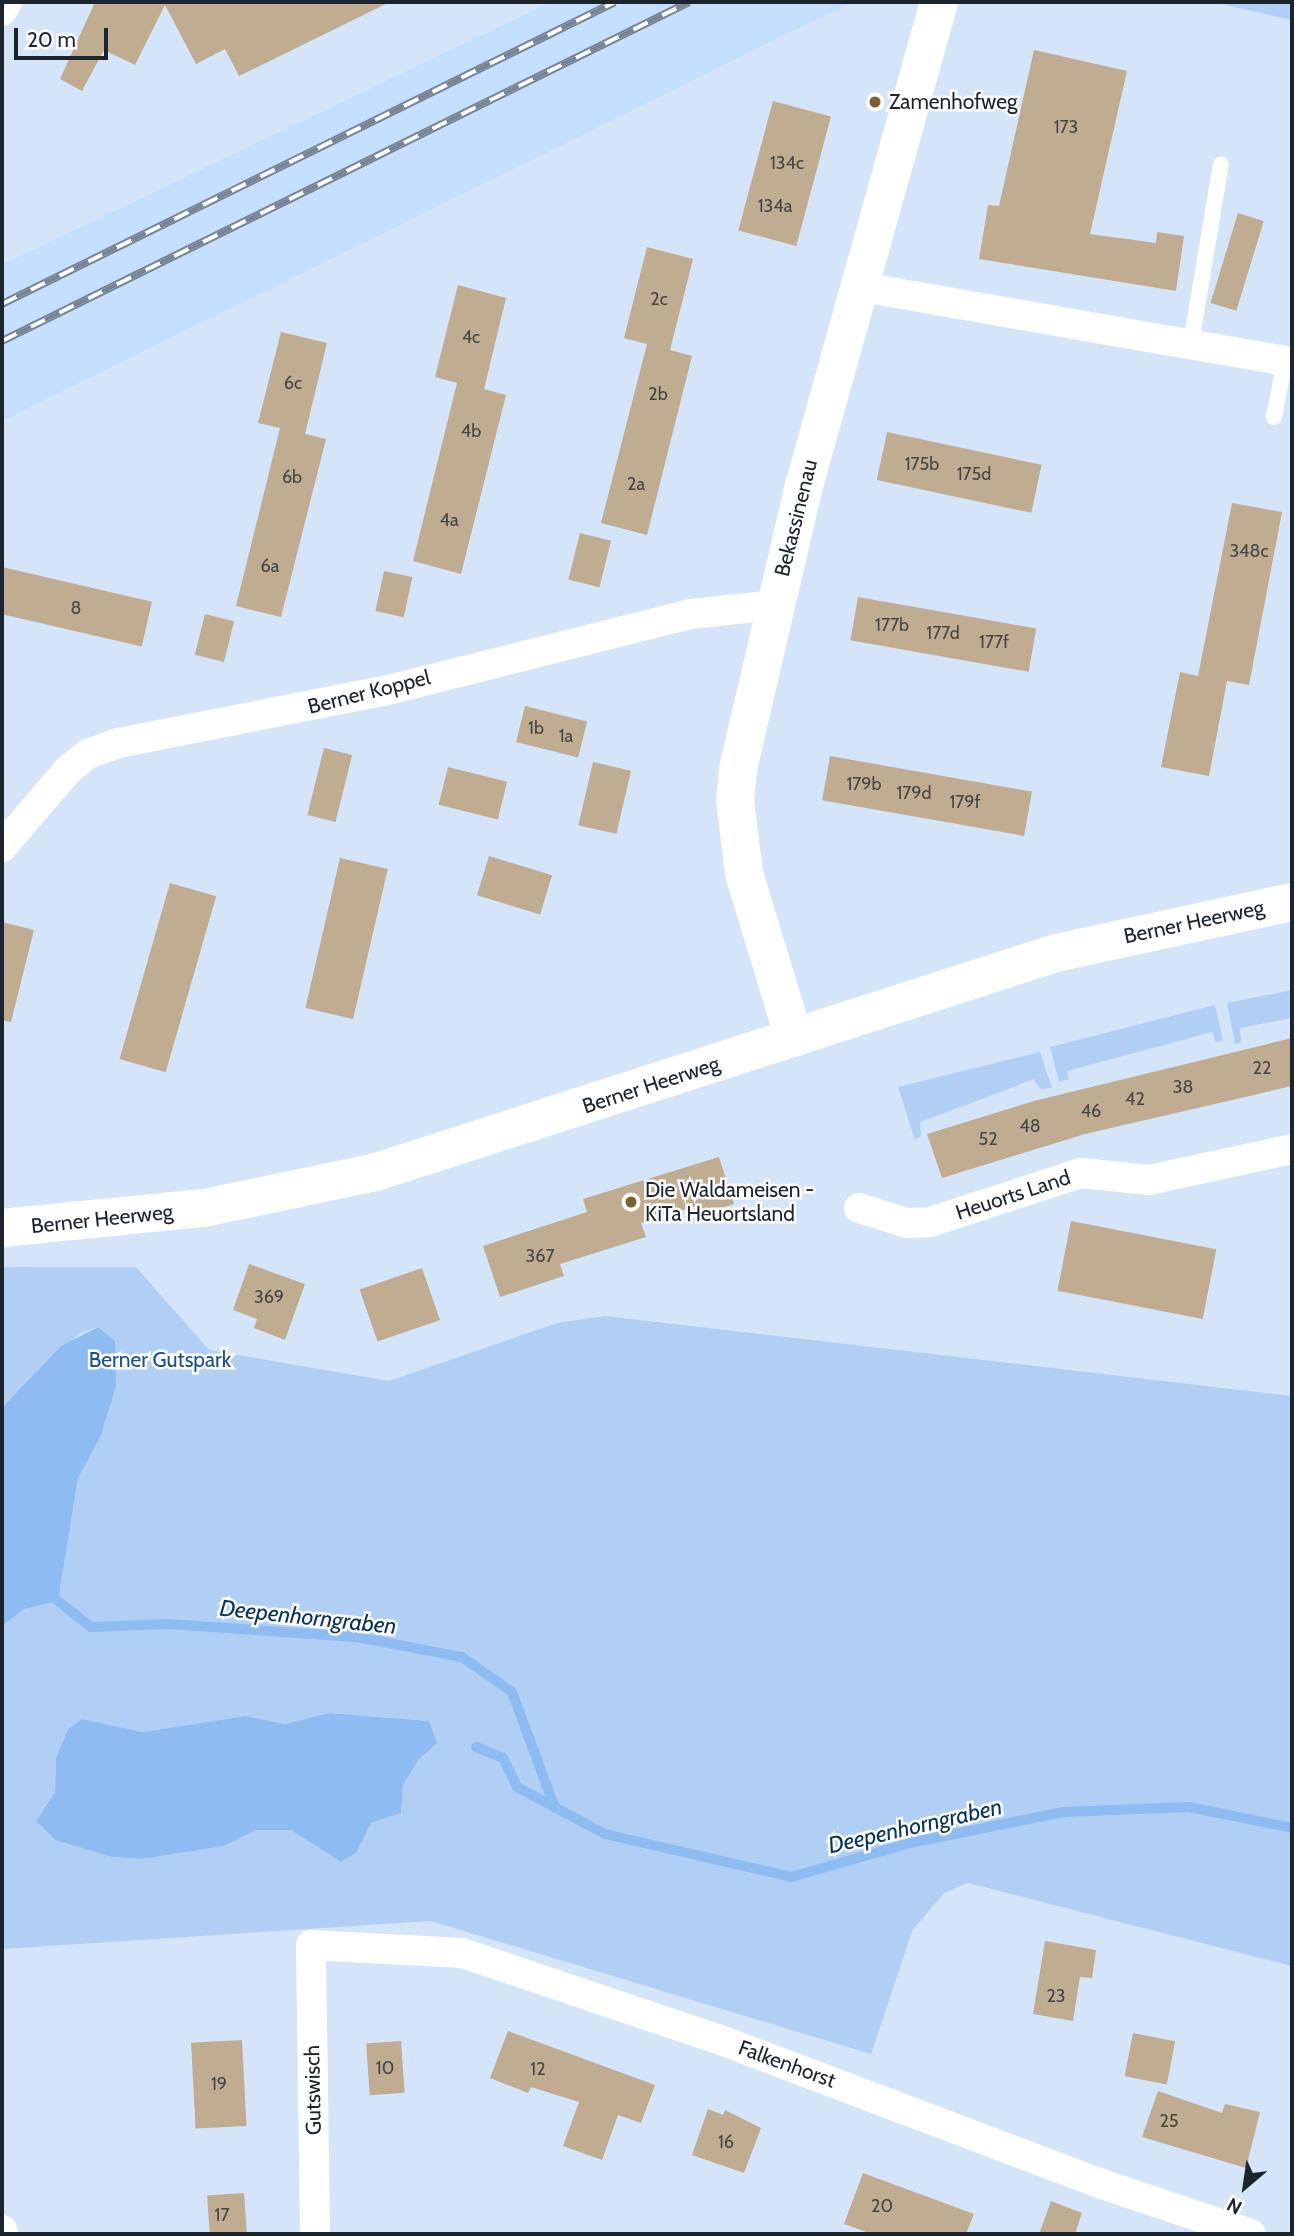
<!DOCTYPE html>
<html>
<head>
<meta charset="utf-8">
<style>
  body { margin:0 }
  #map { position:relative; width:1294px; height:2236px; overflow:hidden; background:#d4e5fa; font-family:Cabin,sans-serif }
  div>[style] { position:absolute }
  [style*='--x'] { left:calc(var(--x)*1px); top:calc(var(--y)*1px); width:calc(var(--w)*1px); rotate:calc(var(--a)*1deg) }
  .built>* { inset:0; background:#c4dfff }
  .green>* { inset:0; background:#b1cff4 }
  .water>* { inset:0; background:#8ebcf2 }
  .stream>* { height:10px; margin:-5px; padding:0 5px; transform-origin:5px; border-radius:5px; background:#8ebcf2 }
  .building>* { inset:0; background:#bfac91; transform-origin:0 0 }
  .service>* { height:16px; margin:-8px; padding:0 8px; transform-origin:8px; border-radius:8px; background:#fff }
  .minor>* { height:30px; margin:-15px; padding:0 15px; transform-origin:15px; border-radius:15px; background:#fff }
  .tertiary>* { height:38px; margin:-19px; padding:0 19px; transform-origin:19px; border-radius:19px; background:#fff }
  .secondary>* { height:38px; margin:-19px; padding:0 19px; transform-origin:19px; border-radius:19px; background:#fff }
  .rail>* { height:8px; margin-top:-4px; transform-origin:0; background:repeating-linear-gradient(90deg,#fff 0 16px,#788493 0 32px); box-sizing:border-box; border-block:2px solid #788493 }
  .dots>* { width:19px; height:19px; translate:-50% -50%; box-sizing:border-box; border:4px solid #fff; border-radius:50% }
  span { translate:-50% -50%; white-space:nowrap; text-align:center; line-height:1.15; -webkit-text-stroke:5px #fff; paint-order:stroke }
  .number-label { font-size:18px; color:#454646 }
  .number-label span { -webkit-text-stroke-width:0 }
  .poi-label { font-size:21px; color:#1c242d }
  .left { translate:0 -50%; text-align:left }
  .street-label { font-size:21px; color:#1c242d }
  .park-label { font-size:21px; color:#16508d }
  .water-label { font-size:23px; color:#08315b; font-style:italic }
  .frame { position:absolute; inset:0; border:4px solid #1c242d; pointer-events:none }
  .north { position:absolute; left:1210px; top:2152px; width:70px; height:70px; -webkit-text-stroke:5px #fff; paint-order:stroke; rotate:209deg; font-size:19px; font-weight:700; line-height:28px; text-align:center; color:#1c242d }
  .north::after { content:''; display:block; margin:auto; width:24px; height:32px; background:#1c242d; clip-path:polygon(50% 0,100% 100%,50% 72%,0 100%) }
  .scale { position:absolute; left:14px; top:28px; width:94px; height:32px; box-sizing:border-box; border:4px solid #1c242d; border-top:0; padding-left:9px; font-size:21px; line-height:24px; white-space:nowrap; color:#1c242d; -webkit-text-stroke:5px #fff; paint-order:stroke }
</style>
</head>
<body>
<div id="map">
  <div class="built">
    <div style="clip-path:polygon(551px 2px,852px 2px,2px 421px,2px 265px)"></div>
  </div>
  <div class="green">
    <div style="clip-path:polygon(1213px 2px,1292px 2px,1292px 20px)"></div>
    <div style="clip-path:polygon(1292px 990px,1292px 1018px,1240px 1028px,1241px 1043px,1235px 1044px,1227px 1003px)"></div>
    <div style="clip-path:polygon(1215px 1005px,1223px 1041px,1216px 1042px,1212px 1032px,1067px 1071px,1069px 1079px,1059px 1082px,1050px 1047px)"></div>
    <div style="clip-path:polygon(1040px 1052px,1052px 1088px,1041px 1089px,1033px 1079px,1011px 1088px,920px 1122px,921px 1136px,915px 1140px,898px 1087px)"></div>
    <div style="clip-path:polygon(evenodd,2px 1267px,136px 1267px,209px 1350px,389px 1381px,557px 1323px,605px 1316px,1292px 1396px,1292px 1966px,968px 1883px,944px 1893px,912px 1931px,871px 2054px,431px 1921px,2px 1949px,2px 1626px,24px 1609px,58px 1600px,78px 1478px,100px 1438px,115px 1341px,98px 1327px,80px 1333px,2px 1408px,2px 1267px,331px 1713px,429px 1721px,419px 1759px,403px 1785px,401px 1813px,371px 1823px,356px 1853px,341px 1862px,291px 1830px,256px 1830px,224px 1846px,142px 1859px,112px 1857px,55px 1840px,36px 1821px,55px 1792px,56px 1758px,68px 1729px,82px 1719px,143px 1732px,245px 1716px,285px 1724px,331px 1713px)"></div>
  </div>
  <div class="water">
    <div style="clip-path:polygon(98px 1327px,115px 1341px,116px 1386px,100px 1438px,78px 1478px,58px 1601px,24px 1609px,2px 1626px,2px 1408px,61px 1346px)"></div>
    <div style="clip-path:polygon(330px 1713px,429px 1721px,437px 1743px,419px 1759px,403px 1785px,401px 1813px,371px 1823px,356px 1853px,341px 1862px,291px 1830px,256px 1830px,224px 1846px,142px 1859px,112px 1857px,55px 1840px,36px 1821px,55px 1792px,56px 1758px,68px 1729px,82px 1719px,143px 1732px,245px 1716px,285px 1724px)"></div>
  </div>
  <div class="stream">
    <div style="--x:58;--y:1601;--w:42;--a:38.2"></div>
    <div style="--x:91;--y:1627;--w:76;--a:-2.3"></div>
    <div style="--x:167;--y:1624;--w:190;--a:3.9"></div>
    <div style="--x:357;--y:1637;--w:107;--a:10.8"></div>
    <div style="--x:462;--y:1657;--w:61;--a:35"></div>
    <div style="--x:512;--y:1692;--w:124;--a:69.7"></div>
    <div style="--x:476;--y:1747;--w:29;--a:22"></div>
    <div style="--x:503;--y:1758;--w:32;--a:64"></div>
    <div style="--x:517;--y:1787;--w:100;--a:28.1"></div>
    <div style="--x:605;--y:1834;--w:191;--a:13"></div>
    <div style="--x:791;--y:1877;--w:124;--a:-15.9"></div>
    <div style="--x:910;--y:1843;--w:157;--a:-11.4"></div>
    <div style="--x:1064;--y:1812;--w:125;--a:-2.3"></div>
    <div style="--x:1189;--y:1807;--w:105;--a:11.5"></div>
  </div>
  <div class="building">
    <div style="clip-path:polygon(95px 2px,390px 2px,239px 76px,225px 49px,196px 64px,165px 5px,135px 65px,104px 50px,82px 91px,60px 79px)"></div>
    <div style="clip-path:polygon(1034px 50px,1127px 71px,1090px 234px,1156px 243px,1157px 232px,1184px 236px,1176px 291px,979px 259px,988px 205px,999px 206px)"></div>
    <div style="left:773px;top:101px;width:60px;height:134px;rotate:15deg"></div>
    <div style="left:1238px;top:213px;width:27px;height:94px;rotate:17deg"></div>
    <div style="clip-path:polygon(647px 247px,693px 259px,670px 350px,692px 356px,647px 535px,601px 523px,647px 344px,624px 338px)"></div>
    <div style="clip-path:polygon(458px 285px,506px 298px,484px 389px,506px 395px,461px 574px,413px 561px,457px 383px,435px 377px)"></div>
    <div style="clip-path:polygon(281px 332px,327px 343px,305px 434px,326px 439px,281px 617px,236px 606px,280px 428px,258px 423px)"></div>
    <div style="left:887px;top:432px;width:158px;height:49px;rotate:12deg"></div>
    <div style="clip-path:polygon(1232px 503px,1282px 512px,1249px 685px,1227px 681px,1209px 776px,1161px 767px,1180px 672px,1198px 676px)"></div>
    <div style="left:580px;top:533px;width:32px;height:48px;rotate:14deg"></div>
    <div style="left:2px;top:567px;width:154px;height:46px;rotate:13deg"></div>
    <div style="left:384px;top:571px;width:29px;height:41px;rotate:12deg"></div>
    <div style="left:858px;top:597px;width:181px;height:44px;rotate:10deg"></div>
    <div style="left:205px;top:614px;width:30px;height:42px;rotate:14deg"></div>
    <div style="left:525px;top:706px;width:64px;height:37px;rotate:14deg"></div>
    <div style="left:324px;top:748px;width:29px;height:69px;rotate:14deg"></div>
    <div style="left:830px;top:756px;width:205px;height:45px;rotate:10deg"></div>
    <div style="left:593px;top:762px;width:39px;height:65px;rotate:13deg"></div>
    <div style="left:448px;top:767px;width:61px;height:39px;rotate:14deg"></div>
    <div style="left:489px;top:856px;width:66px;height:41px;rotate:17deg"></div>
    <div style="left:340px;top:858px;width:49px;height:154px;rotate:13deg"></div>
    <div style="left:170px;top:883px;width:48px;height:183px;rotate:16deg"></div>
    <div style="clip-path:polygon(2px 922px,34px 930px,11px 1022px,2px 1020px)"></div>
    <div style="clip-path:polygon(1292px 1038px,1292px 1086px,1085px 1134px,942px 1178px,927px 1134px,1034px 1101px)"></div>
    <div style="clip-path:polygon(719px 1157px,734px 1204px,699px 1215px,696px 1206px,641px 1223px,646px 1237px,560px 1264px,564px 1276px,500px 1297px,483px 1246px,587px 1212px,583px 1199px)"></div>
    <div style="left:1071px;top:1221px;width:148px;height:71px;rotate:11deg"></div>
    <div style="clip-path:polygon(249px 1264px,305px 1284px,285px 1340px,254px 1328px,257px 1319px,233px 1310px)"></div>
    <div style="left:422px;top:1268px;width:55px;height:66px;rotate:71deg"></div>
    <div style="clip-path:polygon(1045px 1941px,1096px 1950px,1092px 1978px,1080px 1977px,1073px 2021px,1033px 2014px)"></div>
    <div style="clip-path:polygon(508px 2031px,655px 2085px,641px 2123px,618px 2115px,602px 2160px,563px 2146px,579px 2102px,531px 2087px,528px 2093px,490px 2078px)"></div>
    <div style="left:1133px;top:2033px;width:43px;height:44px;rotate:11deg"></div>
    <div style="left:242px;top:2040px;width:86px;height:51px;rotate:87deg"></div>
    <div style="left:401px;top:2041px;width:52px;height:35px;rotate:86deg"></div>
    <div style="clip-path:polygon(1158px 2091px,1222px 2113px,1225px 2104px,1260px 2112px,1246px 2168px,1142px 2137px)"></div>
    <div style="clip-path:polygon(708px 2109px,723px 2115px,725px 2110px,761px 2128px,744px 2173px,692px 2155px)"></div>
    <div style="clip-path:polygon(863px 2173px,974px 2214px,966px 2234px,872px 2234px,844px 2224px)"></div>
    <div style="left:244px;top:2193px;width:41px;height:37px;rotate:86deg"></div>
    <div style="clip-path:polygon(1051px 2201px,1082px 2213px,1075px 2234px,1039px 2234px)"></div>
  </div>
  <div class="service">
    <div style="--x:1191;--y:343;--w:181;--a:-80.5"></div>
    <div style="--x:1274;--y:417;--w:57;--a:-78.9"></div>
  </div>
  <div class="minor">
    <div style="--x:2;--y:11;--w:10;--a:-61"></div>
    <div style="--x:856;--y:286;--w:443;--a:9.9"></div>
    <div style="--x:2;--y:847;--w:101;--a:-49.4"></div>
    <div style="--x:68;--y:770;--w:26;--a:-39"></div>
    <div style="--x:88;--y:754;--w:32;--a:-20"></div>
    <div style="--x:118;--y:743;--w:271;--a:-11.1"></div>
    <div style="--x:384;--y:691;--w:316;--a:-14.1"></div>
    <div style="--x:690;--y:614;--w:85;--a:-6"></div>
    <div style="--x:859;--y:1208;--w:50;--a:17.4"></div>
    <div style="--x:907;--y:1223;--w:23;--a:-2"></div>
    <div style="--x:930;--y:1222;--w:159;--a:-18"></div>
    <div style="--x:1081;--y:1173;--w:68;--a:5.9"></div>
    <div style="--x:1149;--y:1180;--w:146;--a:-12.2"></div>
    <div style="--x:2;--y:2230;--w:4;--a:76"></div>
    <div style="--x:315;--y:2234;--w:289;--a:-90.8"></div>
    <div style="--x:311;--y:1945;--w:151;--a:3"></div>
    <div style="--x:462;--y:1953;--w:270;--a:18.6"></div>
    <div style="--x:718;--y:2039;--w:410;--a:20.7"></div>
    <div style="--x:1102;--y:2184;--w:157;--a:18.6"></div>
  </div>
  <div class="tertiary">
    <div style="--x:794;--y:1038;--w:172;--a:-106.9"></div>
    <div style="--x:744;--y:873;--w:74;--a:-97"></div>
    <div style="--x:735;--y:800;--w:31;--a:-84"></div>
    <div style="--x:738;--y:769;--w:291;--a:-76.9"></div>
    <div style="--x:804;--y:486;--w:502;--a:-74.41"></div>
  </div>
  <div class="secondary">
    <div style="--x:2;--y:1228;--w:203;--a:-5.7"></div>
    <div style="--x:204;--y:1208;--w:176;--a:-11.8"></div>
    <div style="--x:376;--y:1172;--w:714;--a:-17.85"></div>
    <div style="--x:1056;--y:953;--w:241;--a:-12.2"></div>
  </div>
  <div class="rail">
    <div style="--x:2;--y:304;--w:683;--a:-26.23"></div>
    <div style="--x:2;--y:341;--w:766;--a:-26.26"></div>
  </div>
  <div class="dots">
    <div style="left:875px;top:102px;background:#7b5f32"></div>
    <div style="left:631px;top:1202px;background:#7b5f32"></div>
  </div>
  <div class="number-label">
    <span style="left:1066px;top:127px">173</span>
    <span style="left:787px;top:163px">134c</span>
    <span style="left:775px;top:206px">134a</span>
    <span style="left:659px;top:299px">2c</span>
    <span style="left:471px;top:337px">4c</span>
    <span style="left:293px;top:383px">6c</span>
    <span style="left:658px;top:394px">2b</span>
    <span style="left:471px;top:431px">4b</span>
    <span style="left:922px;top:464px">175b</span>
    <span style="left:974px;top:474px">175d</span>
    <span style="left:292px;top:477px">6b</span>
    <span style="left:636px;top:484px">2a</span>
    <span style="left:449px;top:520px">4a</span>
    <span style="left:1249px;top:551px">348c</span>
    <span style="left:270px;top:566px">6a</span>
    <span style="left:76px;top:608px">8</span>
    <span style="left:892px;top:625px">177b</span>
    <span style="left:943px;top:633px">177d</span>
    <span style="left:994px;top:642px">177f</span>
    <span style="left:536px;top:728px">1b</span>
    <span style="left:566px;top:736px">1a</span>
    <span style="left:864px;top:784px">179b</span>
    <span style="left:914px;top:793px">179d</span>
    <span style="left:965px;top:802px">179f</span>
    <span style="left:1262px;top:1068px">22</span>
    <span style="left:1183px;top:1087px">38</span>
    <span style="left:1135px;top:1099px">42</span>
    <span style="left:1091px;top:1111px">46</span>
    <span style="left:1030px;top:1126px">48</span>
    <span style="left:988px;top:1139px">52</span>
    <span style="left:540px;top:1256px">367</span>
    <span style="left:269px;top:1297px">369</span>
    <span style="left:1056px;top:1996px">23</span>
    <span style="left:385px;top:2068px">10</span>
    <span style="left:538px;top:2069px">12</span>
    <span style="left:219px;top:2084px">19</span>
    <span style="left:1169px;top:2121px">25</span>
    <span style="left:726px;top:2142px">16</span>
    <span style="left:882px;top:2206px">20</span>
    <span style="left:222px;top:2215px">17</span>
  </div>
  <div class="poi-label">
    <span class="left" style="left:889px;top:102px">Zamenhofweg</span>
    <span class="left" style="left:645px;top:1202px">Die Waldameisen -<br>KiTa Heuortsland</span>
  </div>
  <div class="street-label">
    <span style="left:796px;top:518px;rotate:-76deg">Bekassinenau</span>
    <span style="left:369px;top:692px;rotate:-14deg">Berner Koppel</span>
    <span style="left:1194px;top:922px;rotate:-12deg">Berner Heerweg</span>
    <span style="left:651px;top:1085px;rotate:-18deg">Berner Heerweg</span>
    <span style="left:1013px;top:1195px;rotate:-18deg">Heuorts Land</span>
    <span style="left:102px;top:1219px;rotate:-6deg">Berner Heerweg</span>
    <span style="left:787px;top:2064px;rotate:20deg">Falkenhorst</span>
    <span style="left:313px;top:2090px;rotate:-91deg">Gutswisch</span>
  </div>
  <div class="park-label">
    <span style="left:160px;top:1360px">Berner Gutspark</span>
  </div>
  <div class="water-label">
    <span style="left:308px;top:1617px;rotate:6deg">Deepenhorngraben</span>
    <span style="left:915px;top:1826px;rotate:-13deg">Deepenhorngraben</span>
  </div>
  <div class="frame"></div>
  <div class="north">N</div>
  <div class="scale">20 m</div>
</div>
</body>
</html>
